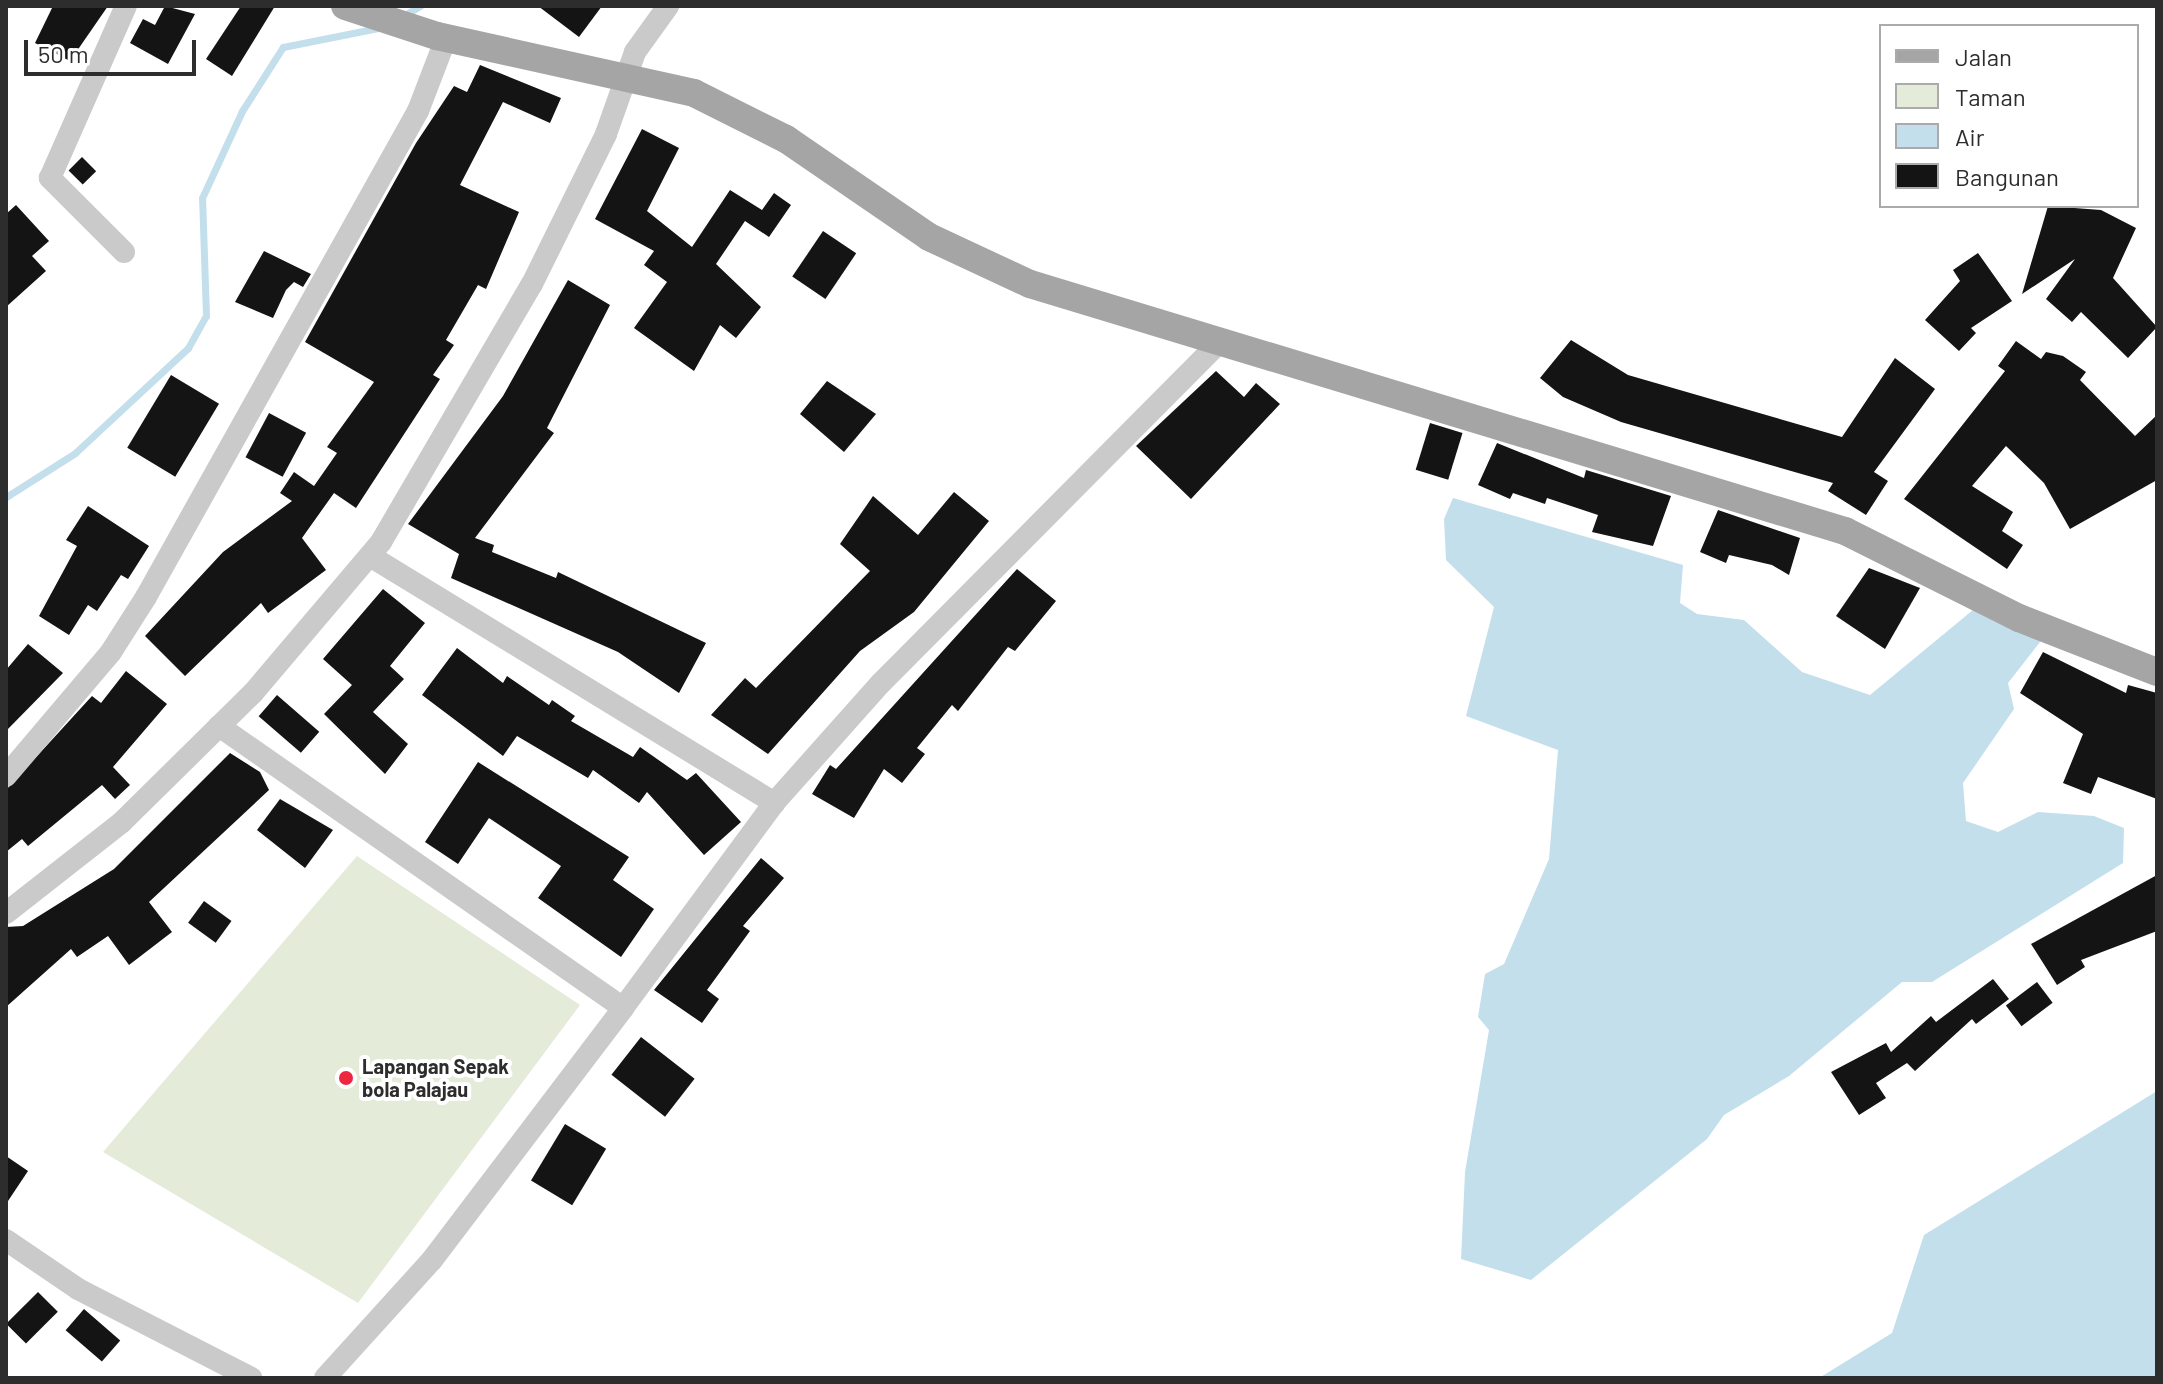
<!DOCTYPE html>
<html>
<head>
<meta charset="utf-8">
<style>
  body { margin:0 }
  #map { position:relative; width:2163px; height:1384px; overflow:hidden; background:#fff; font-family:Barlow,sans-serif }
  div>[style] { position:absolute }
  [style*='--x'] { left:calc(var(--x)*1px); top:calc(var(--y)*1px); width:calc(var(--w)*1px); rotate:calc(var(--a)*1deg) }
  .green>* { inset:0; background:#e4ebd9 }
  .water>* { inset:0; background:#c4dfec }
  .stream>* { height:7px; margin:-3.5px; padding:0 3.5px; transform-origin:3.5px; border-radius:3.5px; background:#c4dfec }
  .building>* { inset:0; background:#141414; transform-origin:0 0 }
  .minor>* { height:22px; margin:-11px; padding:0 11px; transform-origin:11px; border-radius:11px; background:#cacaca }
  .major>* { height:28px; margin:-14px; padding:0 14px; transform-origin:14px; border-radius:14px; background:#a5a5a5 }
  .dots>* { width:22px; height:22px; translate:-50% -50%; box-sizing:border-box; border:4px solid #fff; border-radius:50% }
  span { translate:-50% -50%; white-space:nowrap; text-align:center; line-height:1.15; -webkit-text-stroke:8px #fff; paint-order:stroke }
  .poi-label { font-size:20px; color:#2d2d2d; font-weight:700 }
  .left { translate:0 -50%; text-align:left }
  .frame { position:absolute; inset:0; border:8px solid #2d2d2d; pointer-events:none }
  .legend { position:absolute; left:1879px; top:24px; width:260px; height:184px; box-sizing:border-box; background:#fff; border:2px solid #ababab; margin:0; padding:10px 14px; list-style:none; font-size:24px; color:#2d2d2d }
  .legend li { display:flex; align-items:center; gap:16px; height:40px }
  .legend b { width:40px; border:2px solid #ababab }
  .scale { position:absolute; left:24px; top:40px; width:172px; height:36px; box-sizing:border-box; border:4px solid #2d2d2d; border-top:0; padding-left:10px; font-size:24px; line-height:28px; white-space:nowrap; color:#2d2d2d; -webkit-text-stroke:6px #fff; paint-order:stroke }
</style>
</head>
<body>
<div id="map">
  <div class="green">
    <div style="clip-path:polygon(357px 856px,580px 1005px,358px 1303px,103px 1152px)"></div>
  </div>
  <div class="water">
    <div style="clip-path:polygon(1453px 498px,1683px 565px,1680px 603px,1697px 614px,1744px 620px,1802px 672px,1870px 695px,1979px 605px,2044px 637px,2008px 683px,2014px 709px,1963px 783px,1966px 821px,1998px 832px,2038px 812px,2094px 816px,2124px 828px,2123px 863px,1932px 982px,1902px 982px,1789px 1076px,1724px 1115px,1707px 1139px,1531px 1280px,1461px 1259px,1465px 1172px,1489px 1030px,1478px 1017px,1485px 974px,1504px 964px,1549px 859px,1558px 750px,1466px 716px,1494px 607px,1446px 560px,1444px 519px)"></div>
    <div style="clip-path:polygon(2157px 1091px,2157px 1378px,1819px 1378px,1892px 1333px,1924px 1235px)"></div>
  </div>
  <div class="stream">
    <div style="--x:401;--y:17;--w:22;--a:-30"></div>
    <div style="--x:6;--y:497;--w:82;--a:-32.5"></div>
    <div style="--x:75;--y:453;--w:154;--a:-42.9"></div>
    <div style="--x:188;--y:348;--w:37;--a:-61"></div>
    <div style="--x:206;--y:316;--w:118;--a:-91.9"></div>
    <div style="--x:202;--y:198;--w:96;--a:-65.3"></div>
    <div style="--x:242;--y:111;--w:76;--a:-57.4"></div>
    <div style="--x:283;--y:47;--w:102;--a:-11.3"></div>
  </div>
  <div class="building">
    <div style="clip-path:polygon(53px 6px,108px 6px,70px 61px,35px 43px)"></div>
    <div style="clip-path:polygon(165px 6px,195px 14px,168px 64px,130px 43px,143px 19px,155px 25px)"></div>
    <div style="clip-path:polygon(241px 6px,275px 6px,232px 76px,206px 59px)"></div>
    <div style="clip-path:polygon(538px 6px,602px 6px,579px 37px)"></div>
    <div style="clip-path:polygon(480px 65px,561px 98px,550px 123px,503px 102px,460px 185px,519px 212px,486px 289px,478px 285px,446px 340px,454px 345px,433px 375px,440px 379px,356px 508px,334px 493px,302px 538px,326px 570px,268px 613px,261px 603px,185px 676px,145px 636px,223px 552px,292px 501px,280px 493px,294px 472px,314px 486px,337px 453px,327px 447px,374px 382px,305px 342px,416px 143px,454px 86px,467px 92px)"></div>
    <div style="clip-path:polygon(642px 129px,679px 148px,647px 211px,692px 247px,730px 190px,762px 210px,774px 193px,791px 205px,769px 237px,745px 221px,716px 264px,761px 307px,736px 338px,720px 325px,694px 371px,634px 328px,667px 282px,644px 265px,654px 251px,595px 219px)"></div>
    <div style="left:82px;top:157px;width:20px;height:19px;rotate:45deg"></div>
    <div style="clip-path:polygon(16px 205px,49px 241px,32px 256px,46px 271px,6px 307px,6px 214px)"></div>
    <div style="clip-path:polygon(2048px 206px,2101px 210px,2136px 228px,2113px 278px,2157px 327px,2128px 358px,2081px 312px,2072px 322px,2046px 299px,2075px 259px,2022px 294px)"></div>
    <div style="left:823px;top:231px;width:40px;height:55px;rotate:34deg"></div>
    <div style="clip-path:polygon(264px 251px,311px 274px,303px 287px,294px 282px,286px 290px,273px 318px,235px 302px)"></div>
    <div style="clip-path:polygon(1978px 253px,2012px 301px,1971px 328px,1976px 333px,1959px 351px,1925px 320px,1960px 281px,1953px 270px)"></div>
    <div style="clip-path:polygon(568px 280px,610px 305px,547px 428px,554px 433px,475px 538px,494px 545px,492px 552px,556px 578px,558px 572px,706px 643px,679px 693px,618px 652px,451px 578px,459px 554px,408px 524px,503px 396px)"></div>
    <div style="clip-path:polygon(1571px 340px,1628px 375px,1842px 437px,1895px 358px,1935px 389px,1874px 472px,1888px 481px,1866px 515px,1828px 491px,1833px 483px,1621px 422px,1563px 397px,1540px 378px)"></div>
    <div style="clip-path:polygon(2016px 341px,2041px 359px,2046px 352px,2063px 356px,2086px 372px,2080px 380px,2135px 436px,2157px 415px,2157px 480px,2070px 529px,2044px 483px,2006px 446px,1972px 486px,2013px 512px,2002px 531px,2023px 545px,2007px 569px,1904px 499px,2005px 371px,1998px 366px)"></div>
    <div style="clip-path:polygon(1216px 371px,1244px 397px,1256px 383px,1280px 404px,1191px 499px,1136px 446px)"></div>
    <div style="left:171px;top:375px;width:56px;height:85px;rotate:31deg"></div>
    <div style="clip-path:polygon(827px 381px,876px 414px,844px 452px,800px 414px)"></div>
    <div style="left:269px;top:413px;width:42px;height:50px;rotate:28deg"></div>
    <div style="left:1430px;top:423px;width:34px;height:49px;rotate:17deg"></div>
    <div style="clip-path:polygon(1497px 443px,1584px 478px,1586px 470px,1671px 496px,1653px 546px,1592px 532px,1598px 515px,1547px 498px,1545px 504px,1513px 493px,1510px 499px,1478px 485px)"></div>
    <div style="clip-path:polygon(954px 492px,989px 521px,914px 612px,860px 651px,768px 754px,711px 715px,745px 678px,756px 688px,870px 571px,840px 544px,873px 496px,918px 535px)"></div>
    <div style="clip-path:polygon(88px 506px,149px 546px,128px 579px,121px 575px,97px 611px,88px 605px,69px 635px,39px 616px,77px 546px,66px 540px)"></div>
    <div style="clip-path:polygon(1718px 510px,1800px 538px,1789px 575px,1772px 565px,1729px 555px,1726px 563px,1700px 552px)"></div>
    <div style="clip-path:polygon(1869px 568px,1920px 588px,1885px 649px,1836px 616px)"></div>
    <div style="clip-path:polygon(1017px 569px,1056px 601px,1015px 651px,1008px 647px,958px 711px,952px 705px,917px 748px,925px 754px,902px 783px,884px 769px,854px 818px,812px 794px,830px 765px,836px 769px)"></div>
    <div style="clip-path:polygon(383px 589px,425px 623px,390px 666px,404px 679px,373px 712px,408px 744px,385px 774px,324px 714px,352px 685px,323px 659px)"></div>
    <div style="clip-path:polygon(28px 644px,63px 673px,6px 731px,6px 670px)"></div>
    <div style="clip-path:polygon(457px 648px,503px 683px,507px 676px,549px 705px,552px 700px,575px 716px,571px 721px,633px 757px,640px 747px,687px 780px,696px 773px,741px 822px,704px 855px,647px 792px,639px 803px,593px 770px,588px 778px,517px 736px,503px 756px,422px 695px)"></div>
    <div style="clip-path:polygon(2043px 652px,2126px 693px,2128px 685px,2157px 693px,2157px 799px,2098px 777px,2091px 794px,2063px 783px,2083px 734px,2020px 693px)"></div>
    <div style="clip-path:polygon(126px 671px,167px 704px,113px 767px,130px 785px,115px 799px,102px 785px,28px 846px,22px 839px,6px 852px,6px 790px,92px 696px,101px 703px)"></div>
    <div style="left:277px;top:695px;width:56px;height:28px;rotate:41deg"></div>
    <div style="clip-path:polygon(230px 753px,260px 772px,269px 790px,149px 902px,172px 932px,129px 965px,108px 936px,77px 957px,71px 949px,6px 1007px,6px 927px,23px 926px,114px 869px)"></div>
    <div style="clip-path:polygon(478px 762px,629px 857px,613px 880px,654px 909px,621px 957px,538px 898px,561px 866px,489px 818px,458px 864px,425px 842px)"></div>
    <div style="clip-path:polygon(280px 799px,333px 830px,305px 868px,257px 830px)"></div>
    <div style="clip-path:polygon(761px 858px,784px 878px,743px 926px,750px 931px,707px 990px,719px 999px,702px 1023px,654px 990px)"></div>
    <div style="clip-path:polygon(2157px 875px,2157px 931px,2081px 960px,2085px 967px,2057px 985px,2031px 944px)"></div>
    <div style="left:204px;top:901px;width:34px;height:27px;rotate:36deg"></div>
    <div style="clip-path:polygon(1993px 979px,2009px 999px,1976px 1024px,1972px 1019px,1915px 1071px,1907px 1063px,1876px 1083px,1886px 1098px,1859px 1115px,1831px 1072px,1886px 1043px,1891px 1052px,1931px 1016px,1936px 1022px)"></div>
    <div style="left:2037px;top:982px;width:26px;height:39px;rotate:53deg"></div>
    <div style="left:641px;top:1037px;width:68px;height:48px;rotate:38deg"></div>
    <div style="left:565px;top:1124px;width:48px;height:66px;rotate:31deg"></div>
    <div style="clip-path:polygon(6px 1156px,28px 1171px,6px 1204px)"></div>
    <div style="left:38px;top:1292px;width:28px;height:45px;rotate:45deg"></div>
    <div style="left:84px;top:1309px;width:48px;height:28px;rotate:41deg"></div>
  </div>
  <div class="minor">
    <div style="--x:124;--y:252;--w:105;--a:-135"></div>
    <div style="--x:50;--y:178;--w:188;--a:-66.2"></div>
    <div style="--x:370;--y:556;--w:474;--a:31.4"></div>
    <div style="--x:219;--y:726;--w:493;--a:34.9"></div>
    <div style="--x:623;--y:1008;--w:255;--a:-53.6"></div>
    <div style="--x:774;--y:803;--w:161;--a:-48.3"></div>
    <div style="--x:881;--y:683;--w:475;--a:-45.2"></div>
    <div style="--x:6;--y:776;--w:162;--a:-49.7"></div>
    <div style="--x:111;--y:652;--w:65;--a:-57.5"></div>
    <div style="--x:146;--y:597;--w:557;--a:-60.77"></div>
    <div style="--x:418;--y:111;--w:78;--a:-69"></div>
    <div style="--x:6;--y:913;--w:147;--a:-38.1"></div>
    <div style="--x:122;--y:822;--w:184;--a:-44.6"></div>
    <div style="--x:253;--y:693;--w:198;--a:-49.7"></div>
    <div style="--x:381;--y:542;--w:299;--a:-59.7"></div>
    <div style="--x:532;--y:284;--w:167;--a:-63.7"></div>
    <div style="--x:606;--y:134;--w:87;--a:-70.5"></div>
    <div style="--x:635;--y:52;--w:57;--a:-54.3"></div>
    <div style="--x:6;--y:1240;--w:87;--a:34.2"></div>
    <div style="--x:78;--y:1289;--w:195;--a:27.2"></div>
    <div style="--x:325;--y:1378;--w:159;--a:-47.8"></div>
    <div style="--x:432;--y:1260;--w:316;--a:-52.8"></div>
  </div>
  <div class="major">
    <div style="--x:345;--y:6;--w:97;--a:18.1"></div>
    <div style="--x:437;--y:36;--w:263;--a:12.5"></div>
    <div style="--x:694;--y:93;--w:103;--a:26.6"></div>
    <div style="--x:786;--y:139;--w:173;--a:34.4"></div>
    <div style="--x:929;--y:237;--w:111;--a:25"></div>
    <div style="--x:1030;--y:284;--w:852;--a:16.86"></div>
    <div style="--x:1845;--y:531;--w:195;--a:26.6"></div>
    <div style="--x:2019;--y:618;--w:148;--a:21.4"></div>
  </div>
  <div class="dots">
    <div style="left:346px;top:1078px;background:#ec273f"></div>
  </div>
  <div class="poi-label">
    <span class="left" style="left:362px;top:1078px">Lapangan Sepak<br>bola Palajau</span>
  </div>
  <div class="frame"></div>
  <ul class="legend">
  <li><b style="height:10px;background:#a5a5a5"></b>Jalan</li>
  <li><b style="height:22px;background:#e4ebd9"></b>Taman</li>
  <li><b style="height:22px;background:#c4dfec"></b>Air</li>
  <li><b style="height:22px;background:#141414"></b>Bangunan</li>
  </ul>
  <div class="scale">50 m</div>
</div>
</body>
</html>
